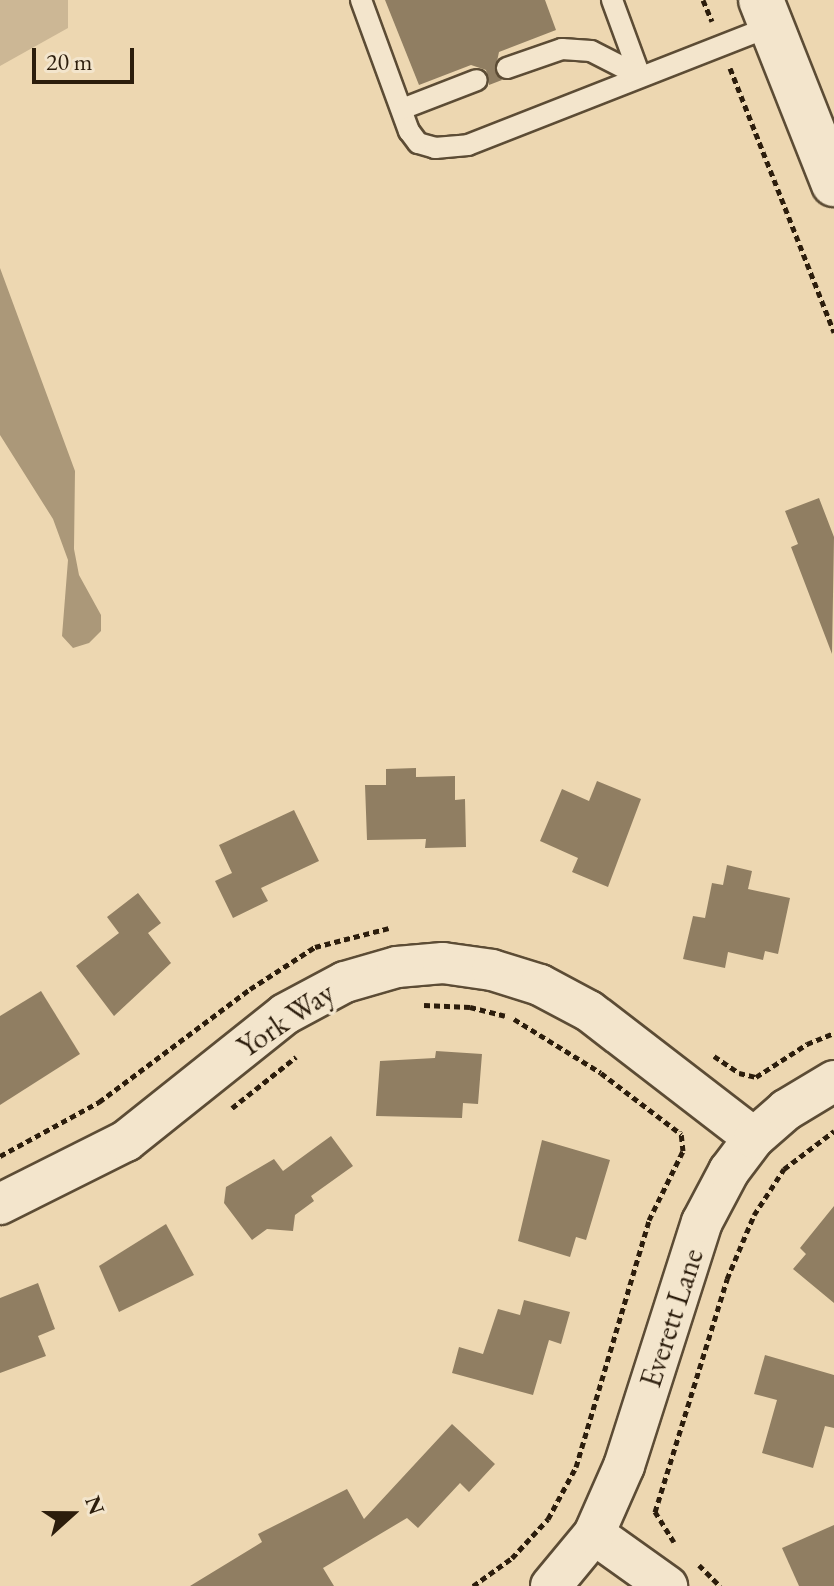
<!DOCTYPE html>
<html>
<head>
<meta charset="utf-8">
<style>
  body { margin:0 }
  #map { position:relative; width:834px; height:1586px; overflow:hidden; background:#edd7b1; font-family:"EB Garamond",serif }
  div>[style] { position:absolute }
  [style*='--x'] { left:calc(var(--x)*1px); top:calc(var(--y)*1px); width:calc(var(--w)*1px); rotate:calc(var(--a)*1deg) }
  .green>* { inset:0; background:#ccb795 }
  .water>* { inset:0; background:#ab9879 }
  .building>* { inset:0; background:#907e62 }
  .path>* { height:5px; margin-top:-2.5px; transform-origin:0; background:repeating-linear-gradient(90deg,#2c1d0c 0 6px,transparent 0 10px) }
  .roads { filter:drop-shadow(2px 0 #5c4c35) drop-shadow(-2px 0 #5c4c35) drop-shadow(0 2px #5c4c35) drop-shadow(0 -2px #5c4c35) }
  .lane>* { height:20px; margin:-10px; padding:0 10px; transform-origin:10px; border-radius:10px; background:#f3e5cc }
  .street>* { height:40px; margin:-20px; padding:0 20px; transform-origin:20px; border-radius:20px; background:#f3e5cc }
  .secondary>* { height:44px; margin:-22px; padding:0 22px; transform-origin:22px; border-radius:22px; background:#f3e5cc }
  span { translate:-50% -50%; white-space:nowrap; text-align:center; line-height:1.15; -webkit-text-stroke:7px #f3e5cc; paint-order:stroke }
  .street-label { font-size:30px; color:#2c1d0c }
  .north { position:absolute; left:32px; top:1474px; width:80px; height:80px; -webkit-text-stroke:6px #f3e5cc; paint-order:stroke; rotate:69deg; font-size:22px; font-weight:700; line-height:32px; text-align:center; color:#2c1d0c }
  .north::after { content:''; display:block; margin:auto; width:28px; height:36px; background:#2c1d0c; clip-path:polygon(50% 0,100% 100%,50% 72%,0 100%) }
  .scale { position:absolute; left:32px; top:48px; width:102px; height:36px; box-sizing:border-box; border:4px solid #2c1d0c; border-top:0; padding-left:10px; font-size:24px; line-height:28px; white-space:nowrap; color:#2c1d0c; -webkit-text-stroke:6px #f3e5cc; paint-order:stroke }
</style>
</head>
<body>
<div id="map">
  <div class="green">
    <div style="clip-path:polygon(0 0,68px 0,68px 28px,0 66px)"></div>
  </div>
  <div class="water">
    <div style="clip-path:polygon(0 268px,75px 471px,74px 549px,79px 575px,101px 615px,101px 631px,89px 643px,73px 648px,62px 636px,68px 560px,53px 519px,0 435px)"></div>
  </div>
  <div class="building">
    <div style="clip-path:polygon(385px 0,545px 0,556px 30px,499px 52px,495px 71px,502px 80px,489px 85px,486px 70px,471px 65px,419px 85px)"></div>
    <div style="clip-path:polygon(819px 498px,834px 537px,832px 654px,791px 547px,798px 544px,785px 511px)"></div>
    <div style="clip-path:polygon(416px 768px,416px 777px,455px 776px,455px 800px,465px 799px,466px 847px,425px 848px,426px 839px,367px 840px,365px 785px,386px 785px,386px 769px)"></div>
    <div style="clip-path:polygon(597px 781px,641px 799px,608px 887px,572px 872px,578px 858px,540px 841px,562px 789px,589px 801px)"></div>
    <div style="clip-path:polygon(294px 810px,319px 861px,261px 888px,268px 901px,233px 918px,215px 881px,232px 873px,219px 845px)"></div>
    <div style="clip-path:polygon(727px 865px,752px 871px,748px 889px,790px 898px,778px 954px,765px 951px,763px 960px,728px 952px,725px 968px,683px 959px,693px 916px,705px 918px,712px 883px,723px 885px)"></div>
    <div style="clip-path:polygon(138px 893px,161px 923px,148px 933px,171px 963px,114px 1016px,76px 966px,119px 933px,107px 917px)"></div>
    <div style="clip-path:polygon(41px 991px,80px 1054px,0 1105px,0 1016px)"></div>
    <div style="clip-path:polygon(436px 1051px,482px 1054px,478px 1104px,463px 1103px,462px 1118px,376px 1116px,380px 1061px,435px 1058px)"></div>
    <div style="clip-path:polygon(331px 1136px,353px 1166px,311px 1196px,314px 1201px,295px 1215px,293px 1231px,267px 1229px,252px 1240px,224px 1203px,226px 1187px,274px 1159px,283px 1171px)"></div>
    <div style="clip-path:polygon(542px 1140px,610px 1160px,586px 1240px,576px 1237px,570px 1257px,518px 1241px)"></div>
    <div style="clip-path:polygon(834px 1206px,834px 1303px,793px 1269px,806px 1254px,800px 1248px)"></div>
    <div style="clip-path:polygon(166px 1224px,194px 1275px,119px 1312px,99px 1266px)"></div>
    <div style="clip-path:polygon(38px 1283px,55px 1329px,38px 1336px,46px 1356px,0 1373px,0 1298px)"></div>
    <div style="clip-path:polygon(524px 1300px,570px 1312px,561px 1344px,549px 1340px,533px 1395px,452px 1373px,459px 1347px,483px 1354px,498px 1309px,520px 1315px)"></div>
    <div style="clip-path:polygon(765px 1355px,834px 1375px,834px 1428px,825px 1426px,813px 1468px,762px 1453px,777px 1400px,754px 1394px)"></div>
    <div style="clip-path:polygon(452px 1424px,495px 1464px,469px 1492px,460px 1483px,418px 1528px,407px 1518px,323px 1568px,334px 1586px,190px 1586px,262px 1542px,258px 1534px,347px 1489px,364px 1519px)"></div>
    <div style="clip-path:polygon(834px 1525px,834px 1586px,799px 1586px,782px 1548px)"></div>
  </div>
  <div class="path">
    <div style="--x:703;--y:0;--w:23;--a:67"></div>
    <div style="--x:730;--y:68;--w:284;--a:68.5"></div>
    <div style="--x:424;--y:1005;--w:46;--a:2.5"></div>
    <div style="--x:470;--y:1007;--w:36;--a:14"></div>
    <div style="--x:514;--y:1019;--w:102;--a:31.8"></div>
    <div style="--x:601;--y:1073;--w:101;--a:37.3"></div>
    <div style="--x:714;--y:1056;--w:30;--a:34"></div>
    <div style="--x:739;--y:1073;--w:17;--a:13"></div>
    <div style="--x:756;--y:1077;--w:61;--a:-32.9"></div>
    <div style="--x:807;--y:1044;--w:29;--a:-22"></div>
    <div style="--x:232;--y:1108;--w:82;--a:-38.6"></div>
    <div style="--x:0;--y:1156;--w:113;--a:-28.6"></div>
    <div style="--x:99;--y:1102;--w:189;--a:-36.8"></div>
    <div style="--x:250;--y:989;--w:77;--a:-32.9"></div>
    <div style="--x:315;--y:947;--w:76;--a:-14.4"></div>
    <div style="--x:674;--y:1542;--w:36;--a:-122"></div>
    <div style="--x:655;--y:1512;--w:244;--a:-72.8"></div>
    <div style="--x:727;--y:1279;--w:69;--a:-67.1"></div>
    <div style="--x:754;--y:1215;--w:55;--a:-56.9"></div>
    <div style="--x:784;--y:1169;--w:63;--a:-37.2"></div>
    <div style="--x:699;--y:1565;--w:30;--a:45"></div>
    <div style="--x:473;--y:1586;--w:48;--a:-35.7"></div>
    <div style="--x:512;--y:1558;--w:53;--a:-47.3"></div>
    <div style="--x:548;--y:1519;--w:59;--a:-61.7"></div>
    <div style="--x:576;--y:1467;--w:258;--a:-73.5"></div>
    <div style="--x:649;--y:1220;--w:77;--a:-63.8"></div>
    <div style="--x:683;--y:1151;--w:20;--a:-96"></div>
  </div>
  <div class="roads">
    <div class="lane">
      <div style="--x:361;--y:0;--w:140;--a:69.9"></div>
      <div style="--x:409;--y:131;--w:15;--a:53"></div>
      <div style="--x:418;--y:143;--w:18;--a:16"></div>
      <div style="--x:435;--y:148;--w:33;--a:-5"></div>
      <div style="--x:468;--y:145;--w:326;--a:-21.4"></div>
      <div style="--x:612;--y:0;--w:81;--a:69.8"></div>
      <div style="--x:507;--y:68;--w:58;--a:-19.1"></div>
      <div style="--x:562;--y:49;--w:29;--a:4"></div>
      <div style="--x:591;--y:51;--w:55;--a:27"></div>
      <div style="--x:402;--y:109;--w:80;--a:-21.1"></div>
    </div>
    <div class="street">
      <div style="--x:0;--y:1204;--w:141;--a:-26.6"></div>
      <div style="--x:126;--y:1141;--w:203;--a:-38.6"></div>
      <div style="--x:285;--y:1014;--w:68;--a:-28.1"></div>
      <div style="--x:345;--y:982;--w:54;--a:-16.1"></div>
      <div style="--x:397;--y:967;--w:46;--a:-5"></div>
      <div style="--x:443;--y:963;--w:49;--a:8.1"></div>
      <div style="--x:492;--y:970;--w:50;--a:17.4"></div>
      <div style="--x:540;--y:985;--w:55;--a:28"></div>
      <div style="--x:589;--y:1011;--w:208;--a:37.6"></div>
      <div style="--x:594;--y:1534;--w:90;--a:35.5"></div>
      <div style="--x:551;--y:1586;--w:67;--a:-50.4"></div>
      <div style="--x:594;--y:1534;--w:74;--a:-66.2"></div>
      <div style="--x:624;--y:1466;--w:256;--a:-72.3"></div>
      <div style="--x:702;--y:1222;--w:58;--a:-62.1"></div>
      <div style="--x:729;--y:1171;--w:41;--a:-52.9"></div>
      <div style="--x:754;--y:1138;--w:43;--a:-41.2"></div>
      <div style="--x:786;--y:1110;--w:56;--a:-31.1"></div>
    </div>
    <div class="secondary">
      <div style="--x:761;--y:0;--w:198;--a:68.4"></div>
    </div>
  </div>
  <div class="street-label">
    <span style="left:286px;top:1020px;rotate:-34deg">York Way</span>
    <span style="left:672px;top:1318px;rotate:-72deg">Everett Lane</span>
  </div>
  <div class="north">N</div>
  <div class="scale">20 m</div>
</div>
</body>
</html>
